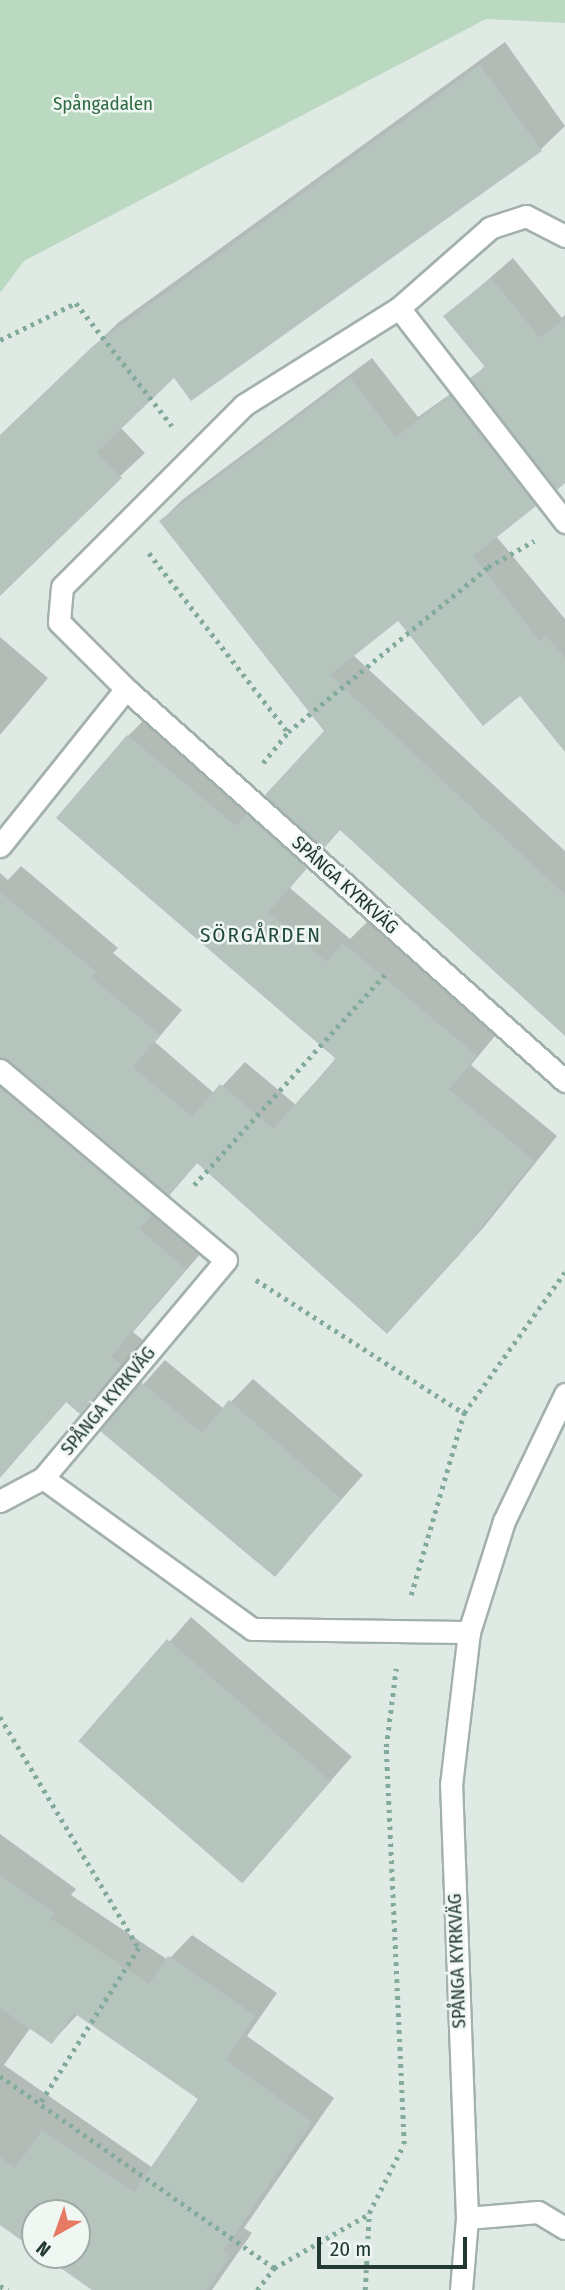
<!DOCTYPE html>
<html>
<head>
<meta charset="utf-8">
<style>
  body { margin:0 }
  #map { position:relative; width:565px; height:2290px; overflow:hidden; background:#e0eae5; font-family:"Fira Sans Condensed",sans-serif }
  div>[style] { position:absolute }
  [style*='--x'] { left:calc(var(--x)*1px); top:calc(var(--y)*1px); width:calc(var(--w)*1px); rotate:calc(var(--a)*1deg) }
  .green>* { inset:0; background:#bbd9c1 }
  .shadow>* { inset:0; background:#0003; transform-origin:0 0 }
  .building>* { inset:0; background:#b6c4be; transform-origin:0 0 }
  .path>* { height:4.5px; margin-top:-2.25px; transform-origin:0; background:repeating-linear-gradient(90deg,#83ab9c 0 3.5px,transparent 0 8.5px) }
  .roads { filter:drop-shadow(2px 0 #a3b1ab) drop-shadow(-2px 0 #a3b1ab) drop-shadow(0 2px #a3b1ab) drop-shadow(0 -2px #a3b1ab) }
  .minor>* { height:21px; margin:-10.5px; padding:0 10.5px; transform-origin:10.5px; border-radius:10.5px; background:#fff }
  span { translate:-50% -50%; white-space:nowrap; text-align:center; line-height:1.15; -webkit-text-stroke:5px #f0f7f3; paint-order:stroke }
  .park-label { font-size:19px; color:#306c43 }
  .street-label { font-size:19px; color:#223931 }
  .neighbourhood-label { font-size:21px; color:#20493c; letter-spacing:2px }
  .north { position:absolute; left:21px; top:2199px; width:70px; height:70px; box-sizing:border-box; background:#f0f7f3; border:2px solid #9eaba5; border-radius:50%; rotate:220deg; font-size:19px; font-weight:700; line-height:28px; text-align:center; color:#223931 }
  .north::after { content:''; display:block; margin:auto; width:24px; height:32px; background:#e67a63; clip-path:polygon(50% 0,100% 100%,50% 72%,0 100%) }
  .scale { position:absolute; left:317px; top:2237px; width:150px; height:32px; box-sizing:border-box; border:4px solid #223931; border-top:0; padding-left:9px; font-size:21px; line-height:24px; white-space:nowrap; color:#223931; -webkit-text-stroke:5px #f0f7f3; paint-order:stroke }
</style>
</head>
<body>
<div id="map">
  <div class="green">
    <div style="clip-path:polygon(0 0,565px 0,565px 23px,486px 19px,24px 261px,0 293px)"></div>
  </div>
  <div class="shadow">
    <div style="clip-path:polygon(505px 42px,565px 126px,541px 149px,191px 398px,174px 375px,120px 427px,145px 453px,0 588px,0 436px,119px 322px)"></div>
    <div style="clip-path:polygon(513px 258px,562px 318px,565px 315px,565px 481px,496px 536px,565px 619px,565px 749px,520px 693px,399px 619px,353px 655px,565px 851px,565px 1034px,341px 828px,290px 888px,350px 939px,368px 921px,499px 1031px,471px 1065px,557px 1136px,484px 1227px,410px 1308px,198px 1162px,161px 1205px,208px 1245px,133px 1332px,143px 1340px,103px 1388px,80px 1411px,67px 1401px,0 1476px,0 873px,8px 880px,21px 866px,118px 948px,113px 953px,182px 1010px,155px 1042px,215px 1094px,245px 1062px,296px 1105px,337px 1057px,128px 736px,151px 713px,260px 803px,326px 731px,161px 521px,182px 500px,372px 358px,418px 417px,474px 377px,486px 365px,446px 316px)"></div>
    <div style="clip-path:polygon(0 637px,48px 678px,0 735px)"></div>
    <div style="clip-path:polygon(165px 1360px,224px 1409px,253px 1379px,363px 1475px,275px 1575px,102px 1430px)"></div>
    <div style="left:191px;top:1617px;width:213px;height:165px;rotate:41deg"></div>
    <div style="clip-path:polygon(evenodd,0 1834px,76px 1889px,71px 1895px,168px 1960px,192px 1935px,277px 1993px,247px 2036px,334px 2098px,244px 2228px,252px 2233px,212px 2290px,95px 2290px,45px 2255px,77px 2255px,77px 2213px,35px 2213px,35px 2248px,0 2223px,0 1834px,79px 2013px,201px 2099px,153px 2168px,4px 2065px,31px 2027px,52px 2042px,79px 2013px)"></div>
  </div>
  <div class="building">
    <div style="clip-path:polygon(480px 65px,542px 151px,191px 401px,174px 378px,97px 452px,122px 478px,0 596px,0 435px,93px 346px)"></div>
    <div style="clip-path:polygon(491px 278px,540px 338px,565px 318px,565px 483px,557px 490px,470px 378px,485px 367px,443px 316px)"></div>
    <div style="clip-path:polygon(350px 378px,396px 437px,450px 395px,536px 506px,473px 556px,540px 641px,547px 636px,565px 658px,565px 752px,520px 696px,483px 726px,398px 621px,330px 675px,565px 895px,565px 1036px,340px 830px,324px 848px,265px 795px,324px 731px,159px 521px)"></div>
    <div style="clip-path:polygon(127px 735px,236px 826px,247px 814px,307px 868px,268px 912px,327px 962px,343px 943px,477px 1056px,449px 1089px,534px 1161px,461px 1253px,387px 1334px,197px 1163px,169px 1195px,0 1057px,0 892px,96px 972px,91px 977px,160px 1035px,133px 1067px,192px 1117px,220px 1084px,273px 1129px,333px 1062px,335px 1058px,56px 818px)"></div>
    <div style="clip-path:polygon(0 1087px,152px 1215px,139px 1229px,186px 1269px,111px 1356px,121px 1365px,80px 1414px,66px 1402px,0 1478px)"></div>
    <div style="clip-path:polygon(141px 1382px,202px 1433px,229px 1400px,341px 1499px,275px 1577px,100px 1431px)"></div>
    <div style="left:167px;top:1639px;width:217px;height:135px;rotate:41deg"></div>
    <div style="clip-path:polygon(0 1876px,54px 1913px,50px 1918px,149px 1984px,168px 1956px,256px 2016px,226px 2060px,312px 2122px,223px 2251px,230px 2256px,207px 2290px,92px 2290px,42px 2255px,77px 2255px,77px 2213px,35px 2213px,35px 2250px,0 2225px,0 2157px,15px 2168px,42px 2130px,134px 2192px,198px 2099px,74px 2013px,52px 2044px,0 2008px)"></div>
  </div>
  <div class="path">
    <div style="--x:0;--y:340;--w:85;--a:-26"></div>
    <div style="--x:76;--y:303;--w:156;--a:52"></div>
    <div style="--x:149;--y:553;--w:227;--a:52.2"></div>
    <div style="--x:263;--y:763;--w:40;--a:-51"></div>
    <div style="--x:288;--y:732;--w:259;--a:-39.5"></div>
    <div style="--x:488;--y:567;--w:53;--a:-29.5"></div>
    <div style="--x:194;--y:1185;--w:289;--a:-47.8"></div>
    <div style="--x:256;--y:1280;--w:247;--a:32.6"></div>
    <div style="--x:411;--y:1595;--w:190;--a:-73.8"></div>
    <div style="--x:464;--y:1413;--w:173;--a:-54.4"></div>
    <div style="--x:0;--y:1717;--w:270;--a:59"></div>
    <div style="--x:139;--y:1948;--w:185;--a:122.4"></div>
    <div style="--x:0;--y:2076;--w:335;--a:35"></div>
    <div style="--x:0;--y:2286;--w:9;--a:27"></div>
    <div style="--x:257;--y:2290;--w:28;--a:-52"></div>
    <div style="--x:274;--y:2268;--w:109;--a:-29.6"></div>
    <div style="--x:365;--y:2290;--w:77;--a:-87"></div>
    <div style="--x:369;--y:2213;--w:77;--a:-63.1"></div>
    <div style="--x:404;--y:2144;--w:397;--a:-92.6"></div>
    <div style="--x:386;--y:1747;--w:79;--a:-82.7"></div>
  </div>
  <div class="roads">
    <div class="minor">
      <div style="--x:565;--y:236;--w:44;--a:-152.9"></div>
      <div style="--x:526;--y:216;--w:38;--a:162"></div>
      <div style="--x:490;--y:228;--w:121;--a:138.7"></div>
      <div style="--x:399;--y:308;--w:183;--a:148"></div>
      <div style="--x:244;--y:405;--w:257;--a:135"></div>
      <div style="--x:62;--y:587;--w:35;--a:95"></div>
      <div style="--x:59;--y:622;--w:95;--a:45"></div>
      <div style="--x:126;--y:689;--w:589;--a:41.76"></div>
      <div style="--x:399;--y:308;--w:271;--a:52.2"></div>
      <div style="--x:0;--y:846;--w:201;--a:-51.3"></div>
      <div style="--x:0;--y:1070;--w:295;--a:40.1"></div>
      <div style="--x:226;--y:1260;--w:285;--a:130"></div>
      <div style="--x:43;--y:1478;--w:49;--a:151.9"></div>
      <div style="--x:43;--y:1478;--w:258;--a:35.8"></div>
      <div style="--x:252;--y:1629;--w:217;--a:0.8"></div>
      <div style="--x:467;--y:2218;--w:71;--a:-4.8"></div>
      <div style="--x:538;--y:2212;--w:31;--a:31"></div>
      <div style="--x:461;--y:2290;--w:72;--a:-85.2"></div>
      <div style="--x:467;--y:2218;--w:433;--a:-92.1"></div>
      <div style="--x:451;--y:1785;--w:154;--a:-83.3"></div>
      <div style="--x:469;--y:1632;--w:116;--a:-72.5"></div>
      <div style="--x:504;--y:1521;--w:141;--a:-64.3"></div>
    </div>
  </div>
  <div class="park-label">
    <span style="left:103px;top:104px">Spångadalen</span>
  </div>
  <div class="street-label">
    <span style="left:345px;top:885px;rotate:42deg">SPÅNGA KYRKVÄG</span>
    <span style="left:108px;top:1401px;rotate:-50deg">SPÅNGA KYRKVÄG</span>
    <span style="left:457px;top:1961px;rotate:-92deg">SPÅNGA KYRKVÄG</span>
  </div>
  <div class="neighbourhood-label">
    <span style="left:261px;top:935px">SÖRGÅRDEN</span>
  </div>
  <div class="north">N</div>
  <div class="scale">20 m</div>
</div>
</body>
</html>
